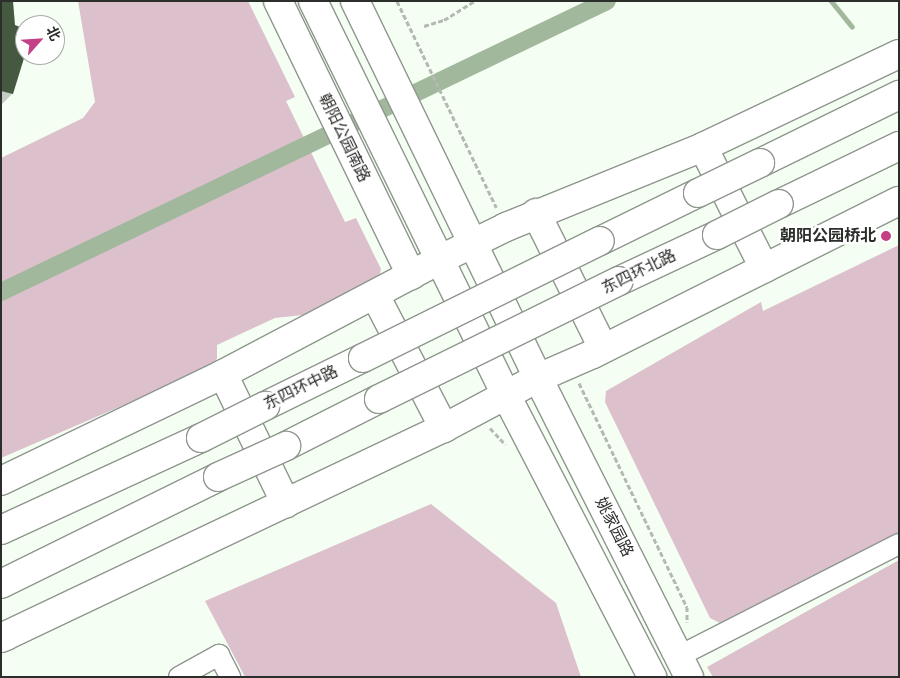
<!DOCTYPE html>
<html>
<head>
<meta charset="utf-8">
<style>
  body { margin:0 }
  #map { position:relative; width:900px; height:678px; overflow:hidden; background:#f5fef3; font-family:"Times New Roman","Noto Sans SC",serif }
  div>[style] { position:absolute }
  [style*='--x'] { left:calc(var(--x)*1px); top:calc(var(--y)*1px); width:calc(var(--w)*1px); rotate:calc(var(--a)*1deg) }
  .green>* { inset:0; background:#dcc1cc }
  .shadow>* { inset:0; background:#0003 }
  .stream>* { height:5px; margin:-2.5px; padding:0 2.5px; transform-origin:2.5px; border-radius:2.5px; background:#a1b89c }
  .canal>* { height:18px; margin:-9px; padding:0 9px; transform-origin:9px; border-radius:9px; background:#a1b89c }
  .building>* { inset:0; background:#455940 }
  .path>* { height:3px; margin-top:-1.5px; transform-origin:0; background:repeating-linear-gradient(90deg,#b3bab1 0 5px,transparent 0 7.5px) }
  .roads { filter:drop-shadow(1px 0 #8e968d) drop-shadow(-1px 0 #8e968d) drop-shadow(0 1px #8e968d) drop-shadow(0 -1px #8e968d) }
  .street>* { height:20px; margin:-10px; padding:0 10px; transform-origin:10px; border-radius:10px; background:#fff }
  .secondary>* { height:28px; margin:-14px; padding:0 14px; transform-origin:14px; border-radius:14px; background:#fff }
  .primary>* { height:28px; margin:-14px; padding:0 14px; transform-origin:14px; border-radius:14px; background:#fff }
  .highway>* { height:28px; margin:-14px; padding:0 14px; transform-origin:14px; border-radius:14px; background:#fff }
  .bridges { filter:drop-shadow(1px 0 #8e968d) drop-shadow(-1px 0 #8e968d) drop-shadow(0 1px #8e968d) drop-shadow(0 -1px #8e968d) }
  .highway-bridge>* { height:28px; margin:-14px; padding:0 14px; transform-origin:14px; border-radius:14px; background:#fff }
  .dots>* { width:14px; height:14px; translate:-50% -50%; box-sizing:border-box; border:2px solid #fff; border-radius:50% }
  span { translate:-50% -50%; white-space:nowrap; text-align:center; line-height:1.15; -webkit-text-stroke:5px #fff; paint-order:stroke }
  .street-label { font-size:16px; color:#2b2e2a }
  .poi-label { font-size:16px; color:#2b2e2a; font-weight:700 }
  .right { translate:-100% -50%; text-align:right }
  .frame { position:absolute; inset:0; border:2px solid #2b2e2a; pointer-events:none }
  .north { position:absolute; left:15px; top:15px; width:50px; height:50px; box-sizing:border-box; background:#fff; border:1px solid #aaabaa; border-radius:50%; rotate:64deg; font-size:14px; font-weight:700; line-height:20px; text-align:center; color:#2b2e2a }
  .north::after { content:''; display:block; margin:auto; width:18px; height:22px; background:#c34086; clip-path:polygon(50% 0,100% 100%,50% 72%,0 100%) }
</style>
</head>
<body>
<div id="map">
  <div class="green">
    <div style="clip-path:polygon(78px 1px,248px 1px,295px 97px,286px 101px,345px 222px,356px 218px,381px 269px,379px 278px,303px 315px,275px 318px,217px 345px,217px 359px,203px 371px,1px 458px,1px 158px,83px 118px,95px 102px)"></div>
    <div style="clip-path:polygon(899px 245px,899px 533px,724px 625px,710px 618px,605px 402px,606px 391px,761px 302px,763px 311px)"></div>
    <div style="clip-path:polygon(431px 504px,556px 603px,581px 677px,245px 677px,205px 601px)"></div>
    <div style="clip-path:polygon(899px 560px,899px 677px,713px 677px,707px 667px)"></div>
  </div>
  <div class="shadow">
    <div style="clip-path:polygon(1px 1px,14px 26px,25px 30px,25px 51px,12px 94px,1px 105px)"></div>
  </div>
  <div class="stream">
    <div style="--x:831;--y:1;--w:33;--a:51"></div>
  </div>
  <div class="canal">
    <div style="--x:1;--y:292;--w:672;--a:-25.65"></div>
  </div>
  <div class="building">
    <div style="clip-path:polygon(1px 1px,13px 1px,15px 25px,25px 29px,25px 55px,13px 94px,1px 91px)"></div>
  </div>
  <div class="path">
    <div style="--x:397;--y:1;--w:229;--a:64.3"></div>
    <div style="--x:424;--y:26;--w:21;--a:-17"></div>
    <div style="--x:444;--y:20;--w:36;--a:-32"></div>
    <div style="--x:579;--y:383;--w:249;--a:64.3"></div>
    <div style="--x:687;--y:607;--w:15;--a:90"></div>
    <div style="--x:490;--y:428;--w:23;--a:47"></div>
  </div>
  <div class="roads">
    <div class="street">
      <div style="--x:679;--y:656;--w:247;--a:-27"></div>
      <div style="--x:179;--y:677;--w:46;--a:-28.8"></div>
      <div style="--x:219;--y:655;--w:25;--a:63"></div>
    </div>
    <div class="secondary">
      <div style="--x:278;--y:1;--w:305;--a:64.1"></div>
      <div style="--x:703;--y:147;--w:136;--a:63.2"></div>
      <div style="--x:536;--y:213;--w:151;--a:63.6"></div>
      <div style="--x:375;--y:295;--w:150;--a:62.6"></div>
      <div style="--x:223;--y:374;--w:144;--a:64.1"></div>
      <div style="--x:1;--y:481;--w:246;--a:-25.7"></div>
      <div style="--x:223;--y:374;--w:244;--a:-27.8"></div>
      <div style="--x:439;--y:260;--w:75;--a:-26.2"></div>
      <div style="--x:506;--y:227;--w:213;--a:-22.1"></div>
      <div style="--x:703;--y:147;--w:217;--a:-25.4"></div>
      <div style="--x:1;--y:638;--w:490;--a:-25.4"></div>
      <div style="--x:444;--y:428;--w:106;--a:-28"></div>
      <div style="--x:538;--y:378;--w:60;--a:-23.6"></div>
      <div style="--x:593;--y:354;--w:342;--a:-26.6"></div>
    </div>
    <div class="primary">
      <div style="--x:313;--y:1;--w:439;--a:63.9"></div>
      <div style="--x:506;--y:395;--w:318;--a:62.6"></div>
      <div style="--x:355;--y:1;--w:419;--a:64.1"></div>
      <div style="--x:538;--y:378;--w:335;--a:63.2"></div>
    </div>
    <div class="highway">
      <div style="--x:760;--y:163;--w:155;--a:-26.1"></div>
      <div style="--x:779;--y:204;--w:133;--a:-25.8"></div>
      <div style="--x:600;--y:241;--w:109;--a:-26.1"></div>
      <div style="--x:619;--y:281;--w:108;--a:-25.1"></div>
      <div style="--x:265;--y:406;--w:109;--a:-26.1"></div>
      <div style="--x:286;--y:446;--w:104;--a:-26.8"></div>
      <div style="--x:1;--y:530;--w:220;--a:-24.7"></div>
      <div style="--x:1;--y:584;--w:242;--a:-26.2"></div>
      <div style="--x:1;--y:637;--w:5;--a:-11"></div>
    </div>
  </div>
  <div class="bridges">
    <div class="highway-bridge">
      <div style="--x:698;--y:193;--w:69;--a:-25.8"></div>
      <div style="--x:717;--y:235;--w:69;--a:-26.6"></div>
      <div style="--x:363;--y:358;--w:264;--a:-26.3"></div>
      <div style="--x:379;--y:399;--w:267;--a:-26.2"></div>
      <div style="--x:201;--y:438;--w:72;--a:-26.6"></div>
      <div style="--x:218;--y:477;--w:75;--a:-24.5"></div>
    </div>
  </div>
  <div class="dots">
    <div style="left:886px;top:236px;background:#c34086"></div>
  </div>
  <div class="street-label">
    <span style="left:344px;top:138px;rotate:64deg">朝阳公园南路</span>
    <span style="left:639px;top:272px;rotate:-26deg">东四环北路</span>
    <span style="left:301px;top:388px;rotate:-26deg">东四环中路</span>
    <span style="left:614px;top:527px;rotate:63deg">姚家园路</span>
  </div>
  <div class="poi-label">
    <span class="right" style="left:876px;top:236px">朝阳公园桥北</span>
  </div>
  <div class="frame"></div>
  <div class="north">北</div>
</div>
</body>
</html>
